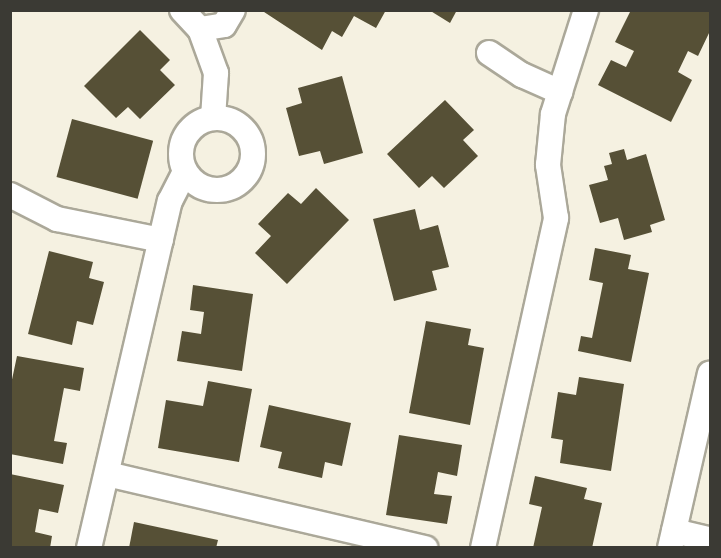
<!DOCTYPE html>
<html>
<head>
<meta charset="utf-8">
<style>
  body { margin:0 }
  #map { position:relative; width:721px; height:558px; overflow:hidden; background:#f5f1e1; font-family:"Sofia Sans Condensed",sans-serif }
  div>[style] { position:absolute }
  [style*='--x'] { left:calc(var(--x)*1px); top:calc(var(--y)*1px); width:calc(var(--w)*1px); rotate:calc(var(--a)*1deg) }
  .building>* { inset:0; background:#565036; transform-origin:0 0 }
  .roads { filter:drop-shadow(2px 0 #aba899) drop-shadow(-2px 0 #aba899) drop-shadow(0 2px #aba899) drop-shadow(0 -2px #aba899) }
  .minor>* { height:24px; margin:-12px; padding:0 12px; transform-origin:12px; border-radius:12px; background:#fff }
  .minor>.ring { margin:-12px; padding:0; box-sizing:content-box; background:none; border:24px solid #fff; border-radius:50% }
  span { translate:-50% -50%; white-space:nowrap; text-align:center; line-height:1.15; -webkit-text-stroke:6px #fffefb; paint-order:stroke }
  .frame { position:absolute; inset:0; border:12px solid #3b3a34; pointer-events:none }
</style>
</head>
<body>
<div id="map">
  <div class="building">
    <div style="clip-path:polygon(261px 10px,386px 10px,376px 28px,354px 16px,342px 37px,332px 31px,322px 50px)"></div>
    <div style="clip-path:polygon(429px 10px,457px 10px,450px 23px)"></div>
    <div style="clip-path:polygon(631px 10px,710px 10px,710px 31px,698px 56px,688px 51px,678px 72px,692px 80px,671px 122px,598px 85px,611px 60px,626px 67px,634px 51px,615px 42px)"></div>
    <div style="clip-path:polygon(140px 30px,170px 60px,160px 70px,175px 85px,140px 119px,128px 107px,116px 118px,84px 86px)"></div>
    <div style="clip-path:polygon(342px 76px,363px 153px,324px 164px,320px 151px,299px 156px,286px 108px,302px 103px,298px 88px)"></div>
    <div style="clip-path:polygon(445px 100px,474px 130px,463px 140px,478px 156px,444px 188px,432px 176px,419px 188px,387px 154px)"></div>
    <div style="left:72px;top:119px;width:84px;height:60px;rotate:15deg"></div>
    <div style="clip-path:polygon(624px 149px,627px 160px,646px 154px,665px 220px,650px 225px,652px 232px,624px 240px,618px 218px,600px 223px,589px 185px,608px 180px,604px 166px,612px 164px,609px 153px)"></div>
    <div style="clip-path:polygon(316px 188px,349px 220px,287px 284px,255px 253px,271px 236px,258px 224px,288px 193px,301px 204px)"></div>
    <div style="clip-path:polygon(415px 209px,420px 230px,438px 225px,449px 267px,432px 271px,437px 290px,394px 301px,373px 219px)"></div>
    <div style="clip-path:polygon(595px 248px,631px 255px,628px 269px,649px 273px,631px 362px,578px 351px,581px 336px,592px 338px,603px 283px,589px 280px)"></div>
    <div style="clip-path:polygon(49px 251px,93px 262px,89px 278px,104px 282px,93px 325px,77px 321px,72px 345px,28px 334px)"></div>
    <div style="clip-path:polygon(193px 285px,253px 294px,242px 371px,177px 361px,182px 331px,201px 334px,204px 312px,190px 310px)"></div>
    <div style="clip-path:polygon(426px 321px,471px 329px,468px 345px,484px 348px,470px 425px,409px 413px)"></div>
    <div style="clip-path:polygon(17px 356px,84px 368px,80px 391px,64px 388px,54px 441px,67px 443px,63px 464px,10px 454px,10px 389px)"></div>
    <div style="clip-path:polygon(579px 377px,624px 384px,611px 471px,560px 463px,563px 440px,551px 438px,558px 392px,576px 395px)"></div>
    <div style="clip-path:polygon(208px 381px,252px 389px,239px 462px,158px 448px,166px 400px,203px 406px)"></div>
    <div style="clip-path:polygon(269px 405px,351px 423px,342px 466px,325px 462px,322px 478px,278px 468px,282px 452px,260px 447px)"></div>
    <div style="clip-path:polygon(399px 435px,462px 445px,457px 476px,438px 472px,434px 494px,452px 496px,447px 524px,386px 515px)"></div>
    <div style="clip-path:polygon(10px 474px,64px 485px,58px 513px,39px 509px,35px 532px,52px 536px,50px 548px,10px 548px)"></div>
    <div style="clip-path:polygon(535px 476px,587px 488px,584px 499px,602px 503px,592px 548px,533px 548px,542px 507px,529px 504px)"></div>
    <div style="clip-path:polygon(134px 522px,218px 540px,216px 548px,129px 548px)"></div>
  </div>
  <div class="roads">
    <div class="minor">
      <div style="--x:182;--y:10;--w:26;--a:47"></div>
      <div style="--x:200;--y:29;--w:47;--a:70"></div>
      <div style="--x:216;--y:73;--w:45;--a:93.8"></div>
      <div style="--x:200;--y:29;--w:24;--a:-9"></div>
      <div style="--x:224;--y:25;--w:17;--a:-59"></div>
      <div style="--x:489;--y:53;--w:40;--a:34"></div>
      <div style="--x:522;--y:75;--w:42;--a:24.1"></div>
      <div class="ring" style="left:181px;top:118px;width:48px;height:48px"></div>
      <div style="--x:10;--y:195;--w:53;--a:27.1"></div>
      <div style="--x:57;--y:219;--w:106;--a:11.4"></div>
      <div style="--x:107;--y:474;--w:327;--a:13.1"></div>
      <div style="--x:674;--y:531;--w:37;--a:13"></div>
      <div style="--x:89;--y:548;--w:356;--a:-76.9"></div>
      <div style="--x:170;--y:201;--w:33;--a:-63"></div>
      <div style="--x:483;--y:548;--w:338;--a:-77.5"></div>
      <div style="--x:556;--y:218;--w:54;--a:-98.6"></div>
      <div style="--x:548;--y:165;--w:51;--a:-84.4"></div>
      <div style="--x:553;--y:114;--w:109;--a:-72.4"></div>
      <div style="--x:670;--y:548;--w:179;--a:-77.1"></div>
    </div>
  </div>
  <div class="frame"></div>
</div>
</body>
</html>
